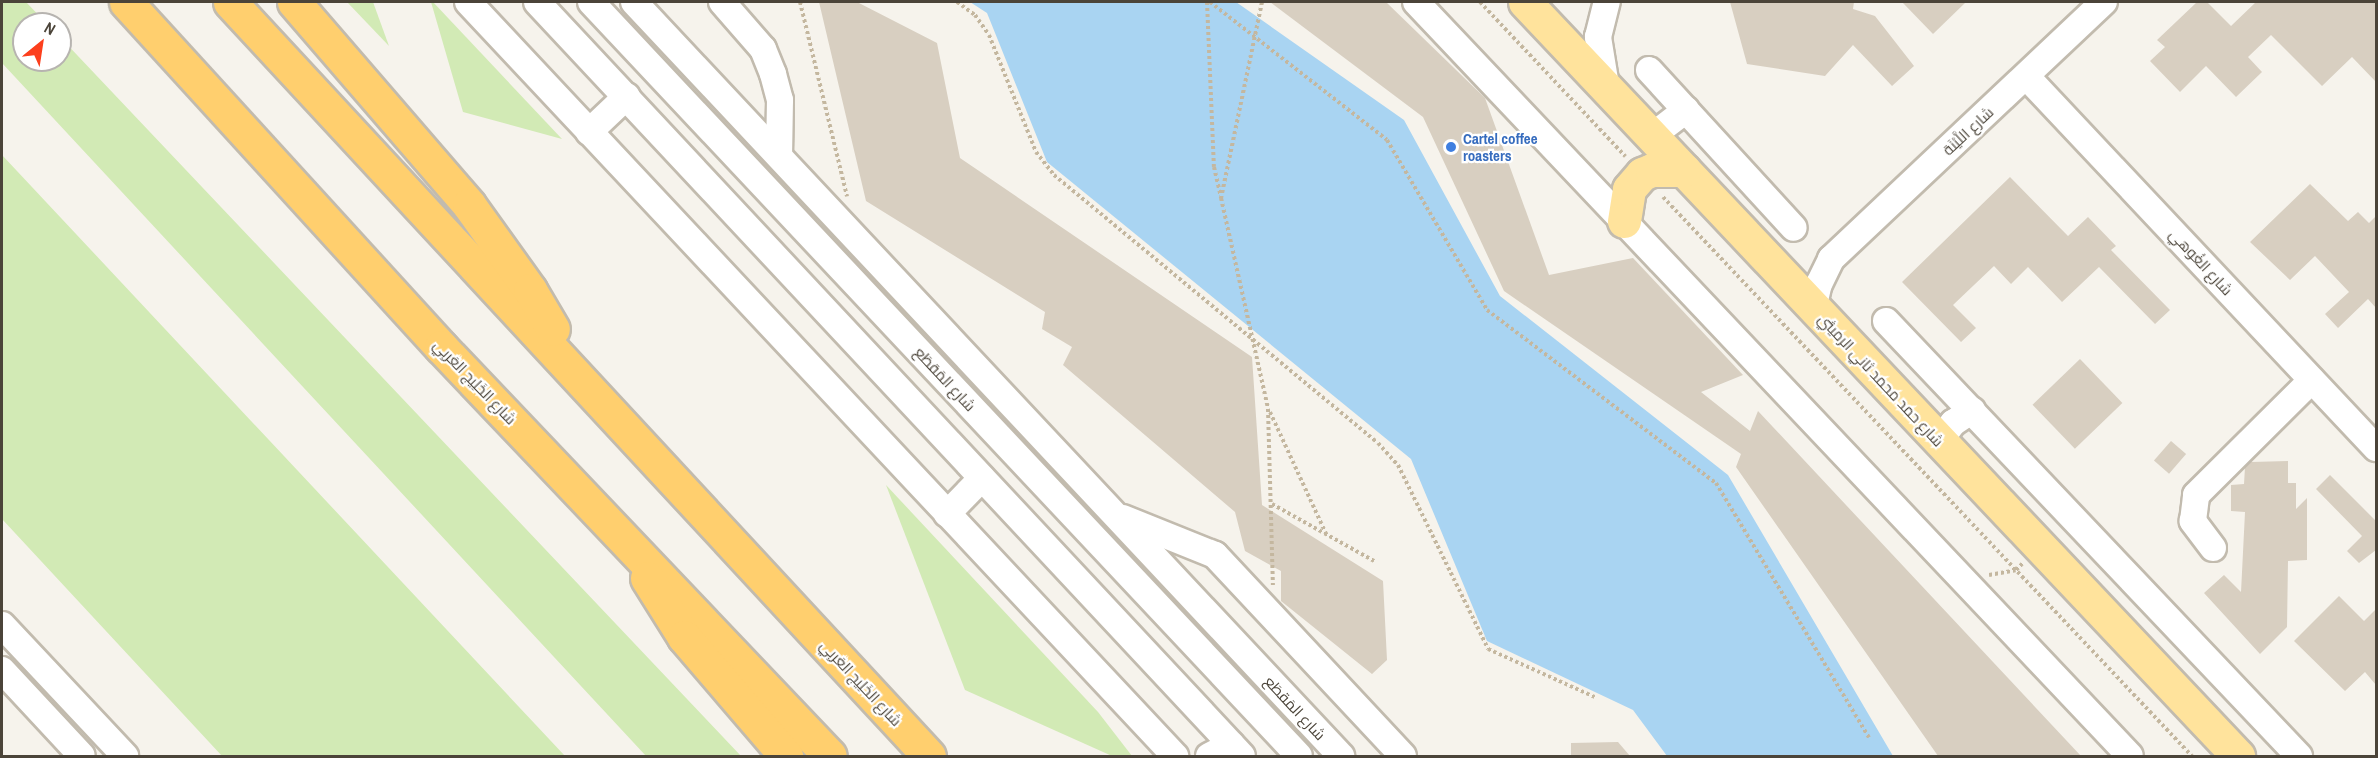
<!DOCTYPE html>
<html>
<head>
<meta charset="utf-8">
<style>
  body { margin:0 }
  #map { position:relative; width:2378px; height:758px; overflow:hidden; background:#f6f3ec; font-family:"Archivo Narrow",Cairo,sans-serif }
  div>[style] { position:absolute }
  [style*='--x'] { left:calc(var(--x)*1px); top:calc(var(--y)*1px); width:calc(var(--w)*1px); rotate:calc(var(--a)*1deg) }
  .green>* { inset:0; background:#d2eab5 }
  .water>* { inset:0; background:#a9d4f2 }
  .building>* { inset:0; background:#d8cfc1; transform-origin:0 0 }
  .path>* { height:4px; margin-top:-2px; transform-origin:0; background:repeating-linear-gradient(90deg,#c4b79f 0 3px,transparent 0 6px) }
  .roads { filter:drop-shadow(2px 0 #c2bbae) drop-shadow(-2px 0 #c2bbae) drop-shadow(0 2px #c2bbae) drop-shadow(0 -2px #c2bbae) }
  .minor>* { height:26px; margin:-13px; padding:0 13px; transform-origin:13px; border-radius:13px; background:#fff }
  .major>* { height:33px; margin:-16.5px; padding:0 16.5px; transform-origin:16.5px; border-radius:16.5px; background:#ffe39c }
  .highway>* { height:33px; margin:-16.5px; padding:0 16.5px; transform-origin:16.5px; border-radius:16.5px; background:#ffcf6e }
  .path-bridge>* { height:4px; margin-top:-2px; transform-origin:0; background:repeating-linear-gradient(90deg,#c4b79f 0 3px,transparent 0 6px) }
  .dots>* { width:16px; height:16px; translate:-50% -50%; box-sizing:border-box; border:3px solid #fff; border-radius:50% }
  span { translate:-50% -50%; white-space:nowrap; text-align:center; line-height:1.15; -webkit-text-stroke:4.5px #fff; paint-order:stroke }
  .street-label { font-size:15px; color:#4b4439 }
  .shop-label { font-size:15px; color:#366cbe; font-weight:700 }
  .left { translate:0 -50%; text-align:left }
  .frame { position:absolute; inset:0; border:3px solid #4b4439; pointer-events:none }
  .north { position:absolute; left:12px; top:12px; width:60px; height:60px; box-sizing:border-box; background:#fff; border:2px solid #b7b4b0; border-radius:50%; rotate:30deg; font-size:16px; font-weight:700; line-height:24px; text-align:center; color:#4b4439 }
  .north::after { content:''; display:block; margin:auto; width:21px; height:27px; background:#fc3f1d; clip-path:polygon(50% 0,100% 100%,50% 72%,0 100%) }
</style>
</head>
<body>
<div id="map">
  <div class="green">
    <div style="clip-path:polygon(2px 2px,26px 2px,47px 24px,24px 24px,24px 60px,60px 60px,60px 37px,741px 756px,646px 756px,2px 63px)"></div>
    <div style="clip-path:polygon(347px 2px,373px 2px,389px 46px)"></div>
    <div style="clip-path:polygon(431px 2px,433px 2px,562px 139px,463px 112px)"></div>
    <div style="clip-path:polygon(2px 155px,565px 756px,566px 756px,222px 756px,2px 519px)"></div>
    <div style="clip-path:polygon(886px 485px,1098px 712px,1132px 756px,1112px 756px,965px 690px)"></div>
  </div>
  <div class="water">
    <div style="clip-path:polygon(970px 2px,1236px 2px,1404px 120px,1500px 296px,1728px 475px,1893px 756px,1667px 756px,1633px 710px,1487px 641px,1411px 459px,1047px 162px,987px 13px)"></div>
  </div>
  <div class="building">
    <div style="clip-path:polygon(819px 2px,857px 2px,937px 43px,960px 158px,1252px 357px,1262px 505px,1383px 581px,1387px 660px,1372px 674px,1281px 601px,1281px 571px,1245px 551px,1235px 512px,1063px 365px,1072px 347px,1042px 329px,1045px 312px,866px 201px)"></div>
    <div style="clip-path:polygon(1270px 2px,1386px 2px,1485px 98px,1549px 275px,1633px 258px,1743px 375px,1701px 392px,1750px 431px,1758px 411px,2081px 756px,1938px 756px,1736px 467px,1741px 454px,1504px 291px,1423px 117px)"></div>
    <div style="clip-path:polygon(1730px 2px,1854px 2px,1853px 9px,1875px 16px,1914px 66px,1892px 86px,1853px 45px,1825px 76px,1747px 64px)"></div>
    <div style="clip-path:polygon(1902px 2px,1966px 2px,1933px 34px)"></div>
    <div style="clip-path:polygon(2197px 2px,2207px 2px,2231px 26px,2256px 2px,2376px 2px,2376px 82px,2352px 57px,2322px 86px,2271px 35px,2248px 57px,2262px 72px,2236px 97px,2206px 66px,2180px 92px,2150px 61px,2165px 47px,2157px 40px)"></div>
    <div style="clip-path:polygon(2010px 177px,2068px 236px,2088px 217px,2116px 246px,2111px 250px,2170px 310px,2155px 324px,2099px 267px,2062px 302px,2028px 267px,2011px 284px,1994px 266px,1953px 305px,1976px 328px,1961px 342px,1902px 282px)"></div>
    <div style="clip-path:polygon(2310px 184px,2348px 221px,2358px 212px,2369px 223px,2376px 216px,2376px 308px,2368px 299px,2338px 328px,2325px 314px,2349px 292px,2315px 256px,2290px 280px,2250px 242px)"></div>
    <div style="left:2080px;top:359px;width:61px;height:66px;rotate:46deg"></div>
    <div style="left:2171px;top:441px;width:20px;height:26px;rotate:41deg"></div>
    <div style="clip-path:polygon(2288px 461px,2288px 483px,2296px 483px,2296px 509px,2307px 498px,2307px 560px,2288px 561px,2287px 627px,2260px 654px,2204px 593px,2224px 575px,2241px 592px,2245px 512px,2231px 511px,2231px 485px,2244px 484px,2245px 467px,2251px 462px)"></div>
    <div style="clip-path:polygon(2330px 475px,2376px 521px,2376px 550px,2359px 563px,2347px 551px,2362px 536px,2316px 489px)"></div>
    <div style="clip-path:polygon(2339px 596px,2364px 621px,2376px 609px,2376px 685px,2365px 672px,2345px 691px,2294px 641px)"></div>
    <div style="clip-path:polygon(1618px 742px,1630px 756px,1571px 756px,1571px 743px)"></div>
  </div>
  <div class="path">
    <div style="--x:800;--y:2;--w:200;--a:76.4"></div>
    <div style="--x:957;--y:2;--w:22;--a:36"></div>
    <div style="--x:975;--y:15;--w:24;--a:55"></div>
    <div style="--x:989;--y:35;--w:126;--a:68.1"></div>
    <div style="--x:1036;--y:152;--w:29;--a:52"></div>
    <div style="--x:1054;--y:175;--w:420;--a:39.6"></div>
    <div style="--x:1378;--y:443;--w:30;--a:48"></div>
    <div style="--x:1398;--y:465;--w:205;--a:63.9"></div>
    <div style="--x:1488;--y:649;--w:117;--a:24.2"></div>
    <div style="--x:1207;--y:2;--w:165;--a:87.6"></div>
    <div style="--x:1214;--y:167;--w:32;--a:77"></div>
    <div style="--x:1210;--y:2;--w:224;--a:37.9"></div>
    <div style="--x:1387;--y:140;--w:197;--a:59.5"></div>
    <div style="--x:1487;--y:310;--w:287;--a:37.1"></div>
    <div style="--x:1716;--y:483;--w:297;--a:59"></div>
    <div style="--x:1480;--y:2;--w:212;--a:46.7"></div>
    <div style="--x:1663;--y:197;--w:770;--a:46.58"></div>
    <div style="--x:1268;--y:409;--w:176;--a:88.4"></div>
    <div style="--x:1270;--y:412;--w:134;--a:65.3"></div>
    <div style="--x:1272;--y:504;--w:117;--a:29.2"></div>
    <div style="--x:1989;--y:575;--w:27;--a:-10"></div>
    <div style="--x:2016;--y:570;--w:10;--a:-45"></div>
  </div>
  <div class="roads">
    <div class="minor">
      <div style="--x:468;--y:2;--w:1034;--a:46.84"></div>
      <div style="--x:537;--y:2;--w:1032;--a:46.92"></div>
      <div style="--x:591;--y:2;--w:1034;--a:46.8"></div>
      <div style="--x:634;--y:2;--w:1034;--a:46.84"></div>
      <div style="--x:722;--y:2;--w:62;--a:48.9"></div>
      <div style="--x:763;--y:49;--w:27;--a:68"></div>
      <div style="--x:773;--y:74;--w:27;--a:75"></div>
      <div style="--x:780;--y:100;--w:56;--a:91"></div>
      <div style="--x:1416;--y:2;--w:1038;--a:46.56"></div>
      <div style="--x:1649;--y:70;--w:214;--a:47.5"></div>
      <div style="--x:2026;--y:76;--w:511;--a:46.75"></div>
      <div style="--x:1606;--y:86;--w:50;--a:-99.3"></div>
      <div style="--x:1598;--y:37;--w:36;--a:-76"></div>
      <div style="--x:589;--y:132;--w:52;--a:-43.5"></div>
      <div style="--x:1652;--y:136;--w:43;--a:-37.4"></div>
      <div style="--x:1813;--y:309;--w:26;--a:-77"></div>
      <div style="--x:1819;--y:284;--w:28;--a:-64"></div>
      <div style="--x:1831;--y:259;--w:375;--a:-43.3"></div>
      <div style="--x:1886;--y:321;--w:600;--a:46.49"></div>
      <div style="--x:1939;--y:442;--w:24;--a:-54"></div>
      <div style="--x:1953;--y:423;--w:23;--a:-34"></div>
      <div style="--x:947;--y:514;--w:50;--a:-45.8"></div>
      <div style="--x:1123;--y:518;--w:99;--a:21.9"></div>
      <div style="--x:1215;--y:555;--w:275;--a:46.9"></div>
      <div style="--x:2213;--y:548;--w:34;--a:-127"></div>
      <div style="--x:2193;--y:521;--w:26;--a:-83"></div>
      <div style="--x:2196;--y:495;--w:163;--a:-44.8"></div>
      <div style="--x:2;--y:625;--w:180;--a:46.8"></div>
      <div style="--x:2;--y:670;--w:117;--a:47.1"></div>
      <div style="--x:1209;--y:756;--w:25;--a:-27"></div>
    </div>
    <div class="major">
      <div style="--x:1525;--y:2;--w:1038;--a:46.6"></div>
      <div style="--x:1624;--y:221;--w:32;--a:-81"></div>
      <div style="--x:1629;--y:189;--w:20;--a:-49"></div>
      <div style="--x:1642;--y:174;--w:11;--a:-22"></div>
      <div style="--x:1652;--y:170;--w:32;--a:0"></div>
    </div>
    <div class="highway">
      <div style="--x:126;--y:2;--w:467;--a:47.6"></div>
      <div style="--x:441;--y:347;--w:564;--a:46.44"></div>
      <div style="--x:230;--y:2;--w:1028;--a:47.17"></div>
      <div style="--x:294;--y:2;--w:268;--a:49.2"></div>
      <div style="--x:469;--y:205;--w:105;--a:54.3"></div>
      <div style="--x:530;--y:290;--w:45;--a:59.5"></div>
      <div style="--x:647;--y:578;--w:70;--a:57.9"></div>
      <div style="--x:684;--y:637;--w:157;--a:49.4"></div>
    </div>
  </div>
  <div class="path-bridge">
    <div style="--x:1262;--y:2;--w:200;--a:101.8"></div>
    <div style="--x:1221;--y:198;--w:216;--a:77.4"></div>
  </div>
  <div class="dots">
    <div style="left:1451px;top:147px;background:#3f7fe0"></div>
  </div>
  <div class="street-label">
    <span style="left:1968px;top:131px;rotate:-43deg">شارع اللَّيْنَة</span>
    <span style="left:2201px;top:262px;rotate:47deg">شارع الغُوهي</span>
    <span style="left:945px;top:379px;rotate:47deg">شارع المَقطَع</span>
    <span style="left:1881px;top:380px;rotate:47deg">شارع حمد محمد ثاني الرميثي</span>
    <span style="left:475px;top:382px;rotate:46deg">شارع الخَلِيج العَربِي</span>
    <span style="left:861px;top:683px;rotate:47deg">شارع الخَلِيج العَربِي</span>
    <span style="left:1295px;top:708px;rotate:47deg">شارع المَقطَع</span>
  </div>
  <div class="shop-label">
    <span class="left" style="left:1463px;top:147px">Cartel coffee<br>roasters</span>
  </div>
  <div class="frame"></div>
  <div class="north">N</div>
</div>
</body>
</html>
